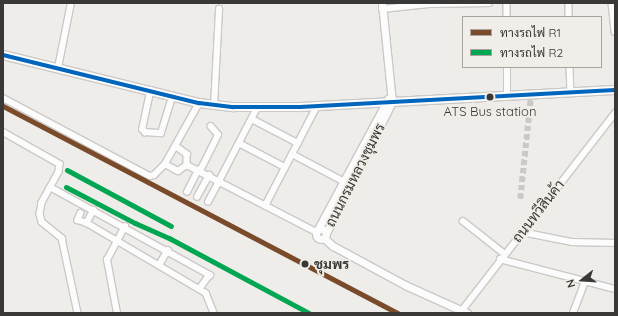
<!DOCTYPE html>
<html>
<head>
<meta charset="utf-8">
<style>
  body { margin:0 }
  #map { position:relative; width:618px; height:316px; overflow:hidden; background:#efedea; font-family:Quicksand,Sarabun,sans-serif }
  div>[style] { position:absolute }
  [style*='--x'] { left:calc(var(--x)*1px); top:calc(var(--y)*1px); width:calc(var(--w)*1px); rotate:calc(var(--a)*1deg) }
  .minor-tunnel>* { height:5.5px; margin-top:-2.75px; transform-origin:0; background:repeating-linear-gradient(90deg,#cbc9c6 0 5.5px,transparent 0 8.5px) }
  .roads { filter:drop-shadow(1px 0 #cbc9c7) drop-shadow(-1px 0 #cbc9c7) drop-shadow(0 1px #cbc9c7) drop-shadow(0 -1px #cbc9c7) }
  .minor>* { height:5.5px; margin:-2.75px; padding:0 2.75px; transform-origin:2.75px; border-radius:2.75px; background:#fdfcfc }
  .tertiary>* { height:7px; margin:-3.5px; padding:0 3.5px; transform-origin:3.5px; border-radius:3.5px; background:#fdfcfc }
  .tertiary>.ring { margin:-3.5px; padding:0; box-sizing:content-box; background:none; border:7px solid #fdfcfc; border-radius:50% }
  .secondary>* { height:8px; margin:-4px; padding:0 4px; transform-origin:4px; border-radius:4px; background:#fdfcfc }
  .bus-1>* { height:4px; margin:-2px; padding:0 2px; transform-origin:2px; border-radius:2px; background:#0065bd }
  .rail-1>* { height:5px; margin:-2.5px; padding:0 2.5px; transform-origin:2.5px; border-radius:2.5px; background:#7a4b2a }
  .rail-2>* { height:5px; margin:-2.5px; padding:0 2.5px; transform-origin:2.5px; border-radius:2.5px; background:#00a651 }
  .dots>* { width:11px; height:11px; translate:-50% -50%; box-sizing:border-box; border:2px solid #f1ede8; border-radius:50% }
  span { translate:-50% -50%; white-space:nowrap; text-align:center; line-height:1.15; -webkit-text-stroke:4px #f1ede8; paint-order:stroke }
  .bus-label { font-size:13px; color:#3a3836 }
  .street-label { font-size:14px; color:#3a3836 }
  .stop-label { font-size:14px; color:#3a3836; font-weight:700 }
  .left { translate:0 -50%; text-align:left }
  .frame { position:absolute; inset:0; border:4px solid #3a3836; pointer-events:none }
  .legend { position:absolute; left:462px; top:16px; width:140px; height:52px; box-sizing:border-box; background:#f1ede8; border:1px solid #a8a5a1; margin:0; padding:5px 7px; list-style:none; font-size:12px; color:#3a3836 }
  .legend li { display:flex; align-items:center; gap:8px; height:20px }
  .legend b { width:20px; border:1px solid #a8a5a1 }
  .north { position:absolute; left:562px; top:260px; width:40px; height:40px; -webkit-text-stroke:3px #f1ede8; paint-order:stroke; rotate:253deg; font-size:11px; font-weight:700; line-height:16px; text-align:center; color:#3a3836 }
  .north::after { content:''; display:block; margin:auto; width:14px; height:18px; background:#3a3836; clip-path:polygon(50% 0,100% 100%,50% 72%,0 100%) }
</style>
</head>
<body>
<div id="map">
  <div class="minor-tunnel">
    <div style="--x:520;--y:199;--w:106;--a:-84"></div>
  </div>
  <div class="roads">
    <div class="minor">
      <div style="--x:507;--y:3;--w:14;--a:90"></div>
      <div style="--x:569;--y:3;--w:14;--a:90"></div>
      <div style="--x:612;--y:3;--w:29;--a:84"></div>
      <div style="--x:382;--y:9;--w:47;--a:-6.1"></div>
      <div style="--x:429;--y:4;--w:60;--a:-1"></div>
      <div style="--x:570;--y:67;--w:25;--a:88"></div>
      <div style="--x:58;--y:68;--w:66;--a:-78.7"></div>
      <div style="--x:151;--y:90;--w:40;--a:102"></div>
      <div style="--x:143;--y:129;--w:4;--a:56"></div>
      <div style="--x:145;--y:132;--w:16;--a:4"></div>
      <div style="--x:161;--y:133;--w:39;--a:-73"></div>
      <div style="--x:507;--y:96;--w:29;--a:-90"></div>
      <div style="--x:3;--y:98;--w:166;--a:28"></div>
      <div style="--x:150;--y:176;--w:4;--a:-14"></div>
      <div style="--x:154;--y:175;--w:16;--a:-45"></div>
      <div style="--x:165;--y:164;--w:15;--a:28"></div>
      <div style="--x:178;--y:171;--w:11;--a:-34"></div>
      <div style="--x:187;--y:165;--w:145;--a:27.4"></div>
      <div style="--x:214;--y:106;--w:97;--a:-87"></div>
      <div style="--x:252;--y:119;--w:52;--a:27.6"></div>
      <div style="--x:3;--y:132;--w:65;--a:29.3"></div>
      <div style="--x:60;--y:164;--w:8;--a:97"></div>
      <div style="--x:59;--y:172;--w:35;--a:119"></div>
      <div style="--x:42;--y:203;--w:11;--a:100"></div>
      <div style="--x:40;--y:214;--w:8;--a:76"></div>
      <div style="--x:42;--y:222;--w:26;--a:39"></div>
      <div style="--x:62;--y:238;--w:77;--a:78"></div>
      <div style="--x:239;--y:143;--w:52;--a:27.6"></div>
      <div style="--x:176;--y:146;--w:14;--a:36"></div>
      <div style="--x:187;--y:154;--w:11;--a:90"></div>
      <div style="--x:292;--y:154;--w:58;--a:27.9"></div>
      <div style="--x:165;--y:164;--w:70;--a:-60.9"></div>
      <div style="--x:200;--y:171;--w:40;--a:-63.4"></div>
      <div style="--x:218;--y:135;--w:11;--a:-131"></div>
      <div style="--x:219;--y:181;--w:82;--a:-62.5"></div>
      <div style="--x:50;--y:187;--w:183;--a:28.8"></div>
      <div style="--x:210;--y:275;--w:17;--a:126"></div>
      <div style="--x:187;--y:192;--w:25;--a:-63"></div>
      <div style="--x:197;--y:197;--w:25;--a:-61"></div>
      <div style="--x:208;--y:202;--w:24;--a:-62"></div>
      <div style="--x:265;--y:206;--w:113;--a:-62.5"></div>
      <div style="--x:94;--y:210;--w:15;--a:118"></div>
      <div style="--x:87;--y:223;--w:138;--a:30.5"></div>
      <div style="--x:206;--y:293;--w:22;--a:68"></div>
      <div style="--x:81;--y:213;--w:8;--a:113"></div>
      <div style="--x:78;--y:220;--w:9;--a:18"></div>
      <div style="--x:463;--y:221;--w:53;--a:38.2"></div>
      <div style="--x:522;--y:232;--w:51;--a:11.3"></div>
      <div style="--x:572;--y:242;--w:43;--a:1.3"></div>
      <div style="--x:500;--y:259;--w:119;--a:14.6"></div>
      <div style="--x:159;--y:265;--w:17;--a:-59"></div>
      <div style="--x:117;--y:313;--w:54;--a:-100.7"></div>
      <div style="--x:107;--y:260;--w:38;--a:-62"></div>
      <div style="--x:460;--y:313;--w:253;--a:-52.2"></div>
      <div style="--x:573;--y:313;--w:34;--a:-69"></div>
    </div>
    <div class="tertiary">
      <div class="ring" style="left:316px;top:229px;width:3px;height:3px"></div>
      <div style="--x:318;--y:229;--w:148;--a:-61.7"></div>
      <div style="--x:326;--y:233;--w:147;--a:-63.3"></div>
      <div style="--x:392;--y:102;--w:100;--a:-95.8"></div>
      <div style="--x:324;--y:238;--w:12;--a:42"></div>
      <div style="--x:333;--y:246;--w:82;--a:28.4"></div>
      <div style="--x:405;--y:285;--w:68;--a:24.3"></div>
    </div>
    <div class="secondary">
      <div style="--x:3;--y:55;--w:202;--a:13.8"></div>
      <div style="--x:199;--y:103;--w:35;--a:7"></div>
      <div style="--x:234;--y:107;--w:66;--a:0"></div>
      <div style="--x:300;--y:107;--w:315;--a:-3.1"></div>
    </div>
  </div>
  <div class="bus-1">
    <div style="--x:3;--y:55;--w:202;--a:13.8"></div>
    <div style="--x:199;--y:103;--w:35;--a:7"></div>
    <div style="--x:234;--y:107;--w:66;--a:0"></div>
    <div style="--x:300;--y:107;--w:315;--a:-3.1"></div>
  </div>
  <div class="rail-1">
    <div style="--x:3;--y:106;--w:446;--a:27.7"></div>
  </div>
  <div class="rail-2">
    <div style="--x:67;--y:170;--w:118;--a:28.3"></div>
    <div style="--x:66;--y:187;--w:78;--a:27.6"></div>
    <div style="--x:135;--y:223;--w:37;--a:24"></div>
    <div style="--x:169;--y:238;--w:159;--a:28.2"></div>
  </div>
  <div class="dots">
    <div style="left:490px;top:97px;background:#3a3836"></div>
    <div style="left:305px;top:264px;background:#3a3836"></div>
  </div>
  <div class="bus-label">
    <span style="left:490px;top:111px">ATS Bus station</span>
  </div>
  <div class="street-label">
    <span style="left:355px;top:175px;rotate:-63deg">ถนนกรมหลวงชุมพร</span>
    <span style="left:538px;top:211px;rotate:-52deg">ถนนทวีสินค้า</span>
  </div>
  <div class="stop-label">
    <span class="left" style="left:314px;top:264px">ชุมพร</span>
  </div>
  <div class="frame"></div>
  <ul class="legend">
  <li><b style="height:5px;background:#7a4b2a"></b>ทางรถไฟ R1</li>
  <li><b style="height:5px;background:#00a651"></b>ทางรถไฟ R2</li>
  </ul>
  <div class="north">N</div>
</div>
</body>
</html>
